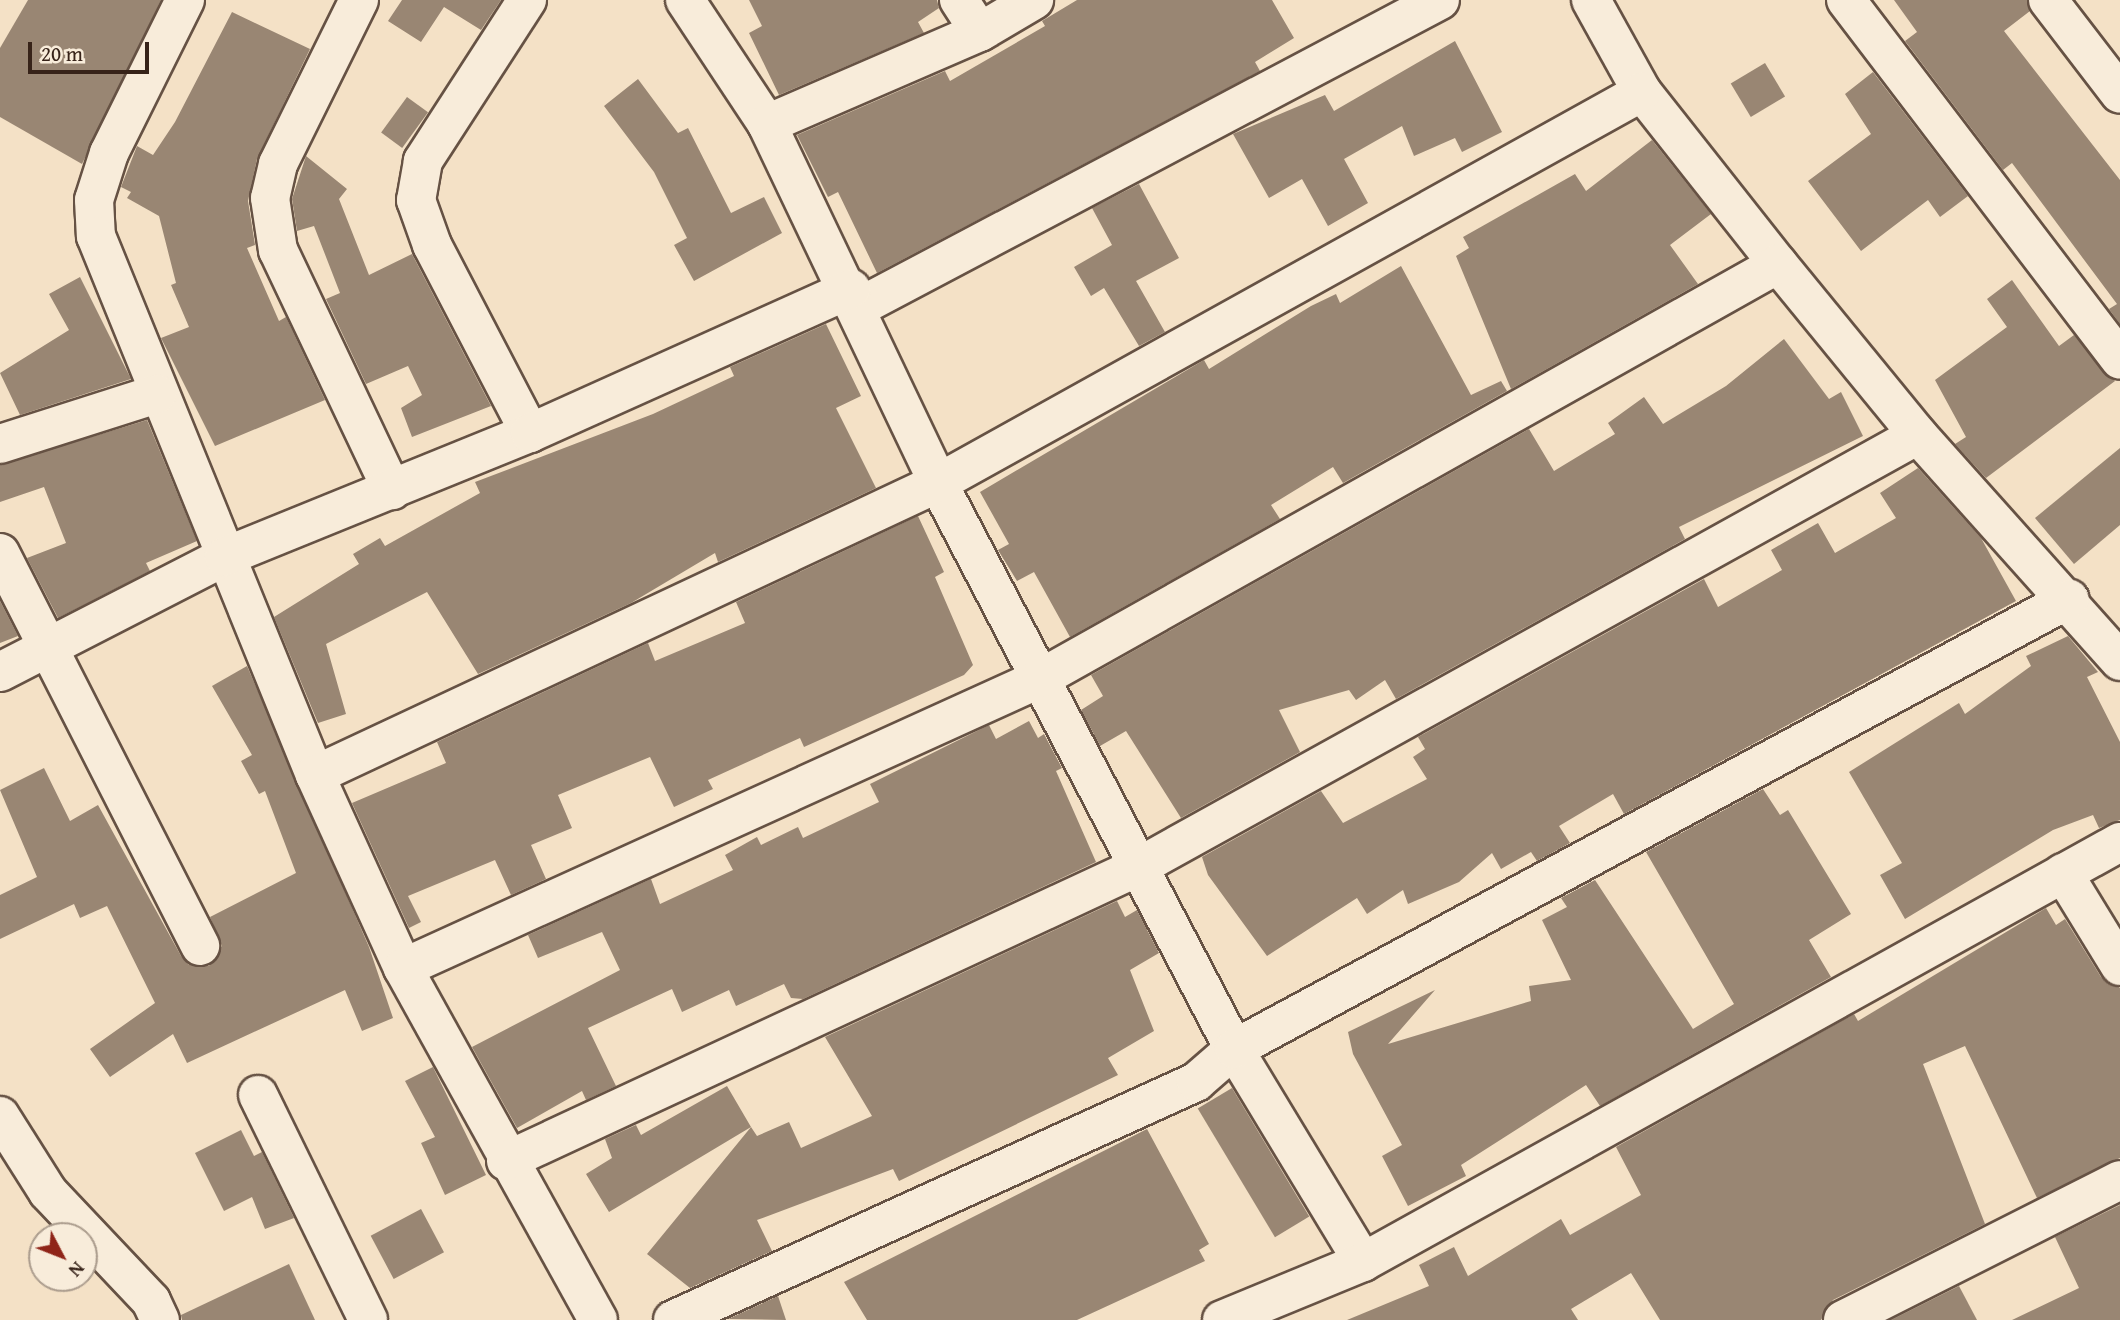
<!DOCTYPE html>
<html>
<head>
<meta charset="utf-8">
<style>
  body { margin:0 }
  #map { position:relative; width:2120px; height:1320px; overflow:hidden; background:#f4e1c6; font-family:"Gentium Book Plus",serif }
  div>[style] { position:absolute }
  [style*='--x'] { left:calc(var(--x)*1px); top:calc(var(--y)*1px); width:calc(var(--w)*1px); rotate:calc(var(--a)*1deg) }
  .building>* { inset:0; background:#998673; transform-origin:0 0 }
  .roads { filter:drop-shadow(2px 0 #665244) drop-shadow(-2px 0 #665244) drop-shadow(0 2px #665244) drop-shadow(0 -2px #665244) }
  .street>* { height:38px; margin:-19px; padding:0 19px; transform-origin:19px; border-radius:19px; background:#f8ecda }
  span { translate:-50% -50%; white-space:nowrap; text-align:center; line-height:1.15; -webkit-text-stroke:5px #f8ecda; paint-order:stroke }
  .north { position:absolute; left:28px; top:1222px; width:70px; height:70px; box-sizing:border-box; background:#f8ecda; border:2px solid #ab9c8d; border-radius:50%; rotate:132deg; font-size:19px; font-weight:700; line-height:28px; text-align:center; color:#372319 }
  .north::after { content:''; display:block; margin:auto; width:24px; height:32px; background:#8f2418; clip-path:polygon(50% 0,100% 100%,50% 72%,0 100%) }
  .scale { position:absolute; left:28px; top:42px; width:121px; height:32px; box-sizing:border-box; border:4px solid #372319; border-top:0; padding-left:9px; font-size:21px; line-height:24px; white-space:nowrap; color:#372319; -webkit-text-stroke:5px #f8ecda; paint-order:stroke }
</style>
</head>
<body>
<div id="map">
  <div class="building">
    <div style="clip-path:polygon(28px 0,161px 0,82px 164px,0 117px,0 48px)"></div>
    <div style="clip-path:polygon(402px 0,501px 0,481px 30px,444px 7px,421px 42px,388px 21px)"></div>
    <div style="clip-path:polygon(749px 0,937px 0,939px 8px,918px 22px,924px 33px,779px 95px,749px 33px,762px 26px)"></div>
    <div style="clip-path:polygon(1077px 0,1272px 0,1294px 38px,1255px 62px,1260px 71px,877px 273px,838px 192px,828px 197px,797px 135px,945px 71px,950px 81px,1045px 26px,1042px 21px)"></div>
    <div style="clip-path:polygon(1894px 0,2027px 0,2030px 11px,2004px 31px,2120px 180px,2120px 324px,2109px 309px,2117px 304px,2012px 163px,2003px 170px,1905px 41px,1917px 32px)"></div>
    <div style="clip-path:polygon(232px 12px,310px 49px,257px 159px,248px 201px,255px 245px,247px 248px,279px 321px,286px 317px,325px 400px,215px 446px,161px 338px,189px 327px,171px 285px,176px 283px,159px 216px,127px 198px,131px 192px,121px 187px,137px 146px,153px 155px,175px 122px)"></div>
    <div style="clip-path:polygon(1455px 41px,1502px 132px,1462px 152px,1455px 138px,1414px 156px,1402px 126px,1344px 159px,1368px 203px,1328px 226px,1302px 179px,1269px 198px,1233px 134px,1325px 95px,1334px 111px)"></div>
    <div style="left:1765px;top:63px;width:39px;height:40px;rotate:59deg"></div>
    <div style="clip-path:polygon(1873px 72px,1968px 196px,1940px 217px,1928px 200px,1861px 251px,1808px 181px,1871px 134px,1845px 94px)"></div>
    <div style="clip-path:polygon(638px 79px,678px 133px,688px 128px,731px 213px,764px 197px,782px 233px,694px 281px,674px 245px,687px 238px,654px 172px,604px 106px)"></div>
    <div style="left:407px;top:97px;width:26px;height:44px;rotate:36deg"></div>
    <div style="clip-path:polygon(1652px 140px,1711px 214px,1670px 245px,1698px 284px,1511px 389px,1456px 256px,1469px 248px,1463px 237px,1575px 174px,1586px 191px)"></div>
    <div style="clip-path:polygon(306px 156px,347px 189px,339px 199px,369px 275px,412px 254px,491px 406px,412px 437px,401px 408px,422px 395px,408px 366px,366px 384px,326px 299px,340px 293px,314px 226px,297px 231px,292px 199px)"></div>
    <div style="clip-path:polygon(1139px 184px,1179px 258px,1136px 281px,1165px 332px,1139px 346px,1104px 288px,1091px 296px,1074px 267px,1112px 245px,1092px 208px)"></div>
    <div style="clip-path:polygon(1401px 266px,1471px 395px,1501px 381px,1507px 391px,1343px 483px,1333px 467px,1271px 505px,1280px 519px,1070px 637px,1034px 572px,1017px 581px,998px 550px,1009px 544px,980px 492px,1204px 360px,1209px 369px,1311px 306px,1336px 294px,1340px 303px)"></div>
    <div style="clip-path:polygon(80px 277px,131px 379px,20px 415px,0 373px,69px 330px,49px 294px)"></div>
    <div style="clip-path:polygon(2012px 280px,2059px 346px,2074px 335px,2115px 381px,1986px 478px,1955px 444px,1966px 437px,1935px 380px,2007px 327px,1987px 299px)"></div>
    <div style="clip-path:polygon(826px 324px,861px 396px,836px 408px,876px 488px,718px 562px,715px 553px,631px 603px,478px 674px,427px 592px,326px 644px,346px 714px,318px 723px,274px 617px,359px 564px,353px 554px,380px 538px,385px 546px,480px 493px,475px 482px,653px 414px,734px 376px,730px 367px)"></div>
    <div style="clip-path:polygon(1784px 339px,1829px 399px,1841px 392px,1863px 436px,1679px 527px,1685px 539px,1396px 699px,1385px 680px,1356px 700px,1349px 690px,1279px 710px,1300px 752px,1181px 818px,1126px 731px,1100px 746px,1081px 710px,1103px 696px,1091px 675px,1529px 429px,1554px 471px,1615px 434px,1608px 423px,1644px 397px,1663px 424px,1726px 386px)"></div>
    <div style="clip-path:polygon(147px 420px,197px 541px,146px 563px,150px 571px,58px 618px,27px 558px,66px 543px,44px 487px,0 502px,0 465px)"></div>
    <div style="clip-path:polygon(2120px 448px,2120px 525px,2074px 564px,2035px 518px)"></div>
    <div style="clip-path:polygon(1918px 468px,1981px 538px,2016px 601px,1624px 814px,1613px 794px,1559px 826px,1570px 843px,1537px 861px,1531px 852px,1501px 869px,1492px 853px,1459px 882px,1408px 904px,1403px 890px,1367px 914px,1357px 898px,1267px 956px,1208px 875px,1202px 857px,1321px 791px,1343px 823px,1427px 779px,1413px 757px,1425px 749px,1418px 737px,1704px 579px,1718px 607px,1782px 570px,1771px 550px,1818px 523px,1835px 553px,1896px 518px,1880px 493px)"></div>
    <div style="clip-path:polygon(918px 516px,944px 572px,935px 577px,973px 665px,964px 675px,804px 747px,800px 738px,708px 780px,713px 789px,674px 807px,650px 757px,558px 795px,572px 828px,531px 845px,546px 879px,511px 895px,495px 860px,408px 896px,421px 922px,409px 928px,352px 803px,446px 763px,437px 742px,648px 643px,655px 661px,745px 623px,736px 602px)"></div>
    <div style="clip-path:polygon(0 601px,18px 636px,0 643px)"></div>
    <div style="clip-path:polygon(2068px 636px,2098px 672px,2087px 677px,2120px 742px,2120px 820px,2099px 828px,2093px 815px,2053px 830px,1905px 919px,1880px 875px,1902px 863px,1849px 772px,1959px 703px,1965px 714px,2031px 666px,2026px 656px)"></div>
    <div style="clip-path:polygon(247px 666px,369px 947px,393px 1018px,362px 1031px,345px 990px,187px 1063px,173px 1034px,110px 1077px,90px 1049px,155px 1003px,107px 906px,80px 918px,74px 904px,0 939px,0 895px,37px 877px,0 790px,44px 768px,70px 821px,98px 805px,181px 956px,189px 965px,209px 966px,222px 946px,210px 917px,296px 873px,265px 791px,259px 794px,241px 761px,252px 755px,212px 686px)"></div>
    <div style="clip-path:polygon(1029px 721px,1038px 738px,1044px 734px,1062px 768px,1056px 771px,1096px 862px,803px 999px,791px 998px,784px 984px,736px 1006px,729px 990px,682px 1012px,672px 989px,588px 1028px,616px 1086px,586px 1100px,582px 1091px,517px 1128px,472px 1047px,620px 970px,602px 932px,538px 958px,528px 935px,651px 879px,660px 904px,733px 870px,725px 855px,757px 837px,761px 845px,798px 827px,803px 838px,879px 802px,870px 784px,989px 725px,996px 739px)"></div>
    <div style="clip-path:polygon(1763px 789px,1780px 815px,1788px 810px,1851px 914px,1809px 940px,1831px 977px,1600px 1106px,1586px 1085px,1461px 1165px,1466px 1176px,1408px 1206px,1382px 1156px,1402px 1145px,1353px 1054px,1348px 1032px,1435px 990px,1388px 1044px,1531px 1001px,1529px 986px,1571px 980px,1542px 920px,1567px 907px,1561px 898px,1595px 880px,1693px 1029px,1734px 1004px,1646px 852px)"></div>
    <div style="clip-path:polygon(1117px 901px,1125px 917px,1137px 910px,1159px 953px,1130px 970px,1154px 1031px,1108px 1058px,1118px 1075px,899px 1181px,893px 1169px,757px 1220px,772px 1251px,690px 1288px,647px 1254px,751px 1127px,757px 1136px,789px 1122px,801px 1148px,872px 1116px,825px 1037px)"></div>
    <div style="clip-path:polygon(2046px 908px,2056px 925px,2065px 919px,2101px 977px,2120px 988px,2120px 1158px,2037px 1198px,1965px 1046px,1923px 1064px,1985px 1224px,1833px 1300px,1821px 1320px,1660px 1320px,1631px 1273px,1571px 1309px,1578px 1320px,1347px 1320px,1429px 1286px,1419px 1265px,1454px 1247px,1468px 1276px,1561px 1219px,1570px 1235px,1641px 1195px,1616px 1147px,1854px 1014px,1858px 1021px)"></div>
    <div style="clip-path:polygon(433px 1067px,486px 1175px,445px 1195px,421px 1143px,435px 1137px,405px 1081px)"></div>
    <div style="clip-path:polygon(727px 1086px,751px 1127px,609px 1212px,586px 1174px,612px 1158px,605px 1139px,636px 1125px,641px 1135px)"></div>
    <div style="left:1232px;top:1088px;width:150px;height:40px;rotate:59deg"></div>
    <div style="clip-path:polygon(1147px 1129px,1209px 1244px,1199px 1250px,1205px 1261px,1077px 1320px,867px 1320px,844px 1282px)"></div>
    <div style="clip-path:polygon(241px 1130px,254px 1156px,262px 1152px,294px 1218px,265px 1229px,252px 1197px,224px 1211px,195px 1153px)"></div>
    <div style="clip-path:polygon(2120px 1205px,2120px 1320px,2012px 1320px,2079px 1288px,2055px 1237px)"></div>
    <div style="left:421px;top:1209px;width:49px;height:57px;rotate:62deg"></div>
    <div style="clip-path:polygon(289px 1264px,315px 1320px,182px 1320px,181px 1315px)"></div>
    <div style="clip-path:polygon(1959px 1286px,1977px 1320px,1891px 1320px)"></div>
    <div style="clip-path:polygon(778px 1296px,786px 1320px,728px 1319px)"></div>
  </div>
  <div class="roads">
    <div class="street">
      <div style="--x:185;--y:0;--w:171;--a:116.4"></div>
      <div style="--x:109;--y:153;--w:49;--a:107.7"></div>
      <div style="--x:94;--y:200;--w:36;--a:87"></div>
      <div style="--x:96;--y:236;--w:582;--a:67.89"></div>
      <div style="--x:315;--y:775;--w:212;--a:65.5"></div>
      <div style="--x:403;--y:968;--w:402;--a:61"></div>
      <div style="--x:359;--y:0;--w:183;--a:116.3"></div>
      <div style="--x:278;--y:164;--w:35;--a:103"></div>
      <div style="--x:270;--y:198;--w:53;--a:81.3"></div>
      <div style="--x:278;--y:250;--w:266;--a:64.6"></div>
      <div style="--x:527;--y:0;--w:192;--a:122.9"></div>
      <div style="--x:423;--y:161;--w:40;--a:100"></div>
      <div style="--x:416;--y:200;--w:48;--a:70.4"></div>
      <div style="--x:432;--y:245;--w:212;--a:62.5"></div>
      <div style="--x:685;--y:0;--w:149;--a:56.5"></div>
      <div style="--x:767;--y:124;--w:398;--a:64.5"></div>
      <div style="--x:938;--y:483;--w:639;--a:62.39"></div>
      <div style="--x:1234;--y:1049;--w:249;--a:58.8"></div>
      <div style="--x:959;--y:0;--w:38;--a:57"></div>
      <div style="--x:1591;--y:0;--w:105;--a:61"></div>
      <div style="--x:1642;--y:92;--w:219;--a:51.7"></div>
      <div style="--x:1778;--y:264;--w:221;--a:50.7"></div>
      <div style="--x:1918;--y:435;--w:303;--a:48.2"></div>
      <div style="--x:1846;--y:0;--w:452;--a:52.7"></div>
      <div style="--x:2048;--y:0;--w:118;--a:52.5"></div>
      <div style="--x:767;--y:124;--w:232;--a:-23.4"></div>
      <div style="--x:980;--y:32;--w:63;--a:-30.7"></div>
      <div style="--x:859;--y:307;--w:657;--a:-27.85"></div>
      <div style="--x:0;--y:444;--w:165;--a:-17.7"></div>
      <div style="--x:0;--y:553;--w:441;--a:63"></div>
      <div style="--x:0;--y:672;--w:252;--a:-27.2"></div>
      <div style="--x:224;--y:557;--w:330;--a:-22.1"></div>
      <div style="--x:530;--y:433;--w:352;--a:-24.2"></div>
      <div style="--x:315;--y:775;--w:688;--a:-25.11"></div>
      <div style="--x:938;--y:483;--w:805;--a:-29.05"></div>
      <div style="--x:2063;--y:873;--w:109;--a:58.5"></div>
      <div style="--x:403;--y:968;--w:701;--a:-24.44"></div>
      <div style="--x:1041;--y:678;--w:845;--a:-29.32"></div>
      <div style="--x:258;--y:1095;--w:250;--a:63.9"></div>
      <div style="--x:0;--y:1116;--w:90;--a:57.7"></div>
      <div style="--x:48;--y:1192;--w:150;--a:46.6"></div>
      <div style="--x:151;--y:1301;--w:21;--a:65"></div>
      <div style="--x:506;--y:1161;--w:699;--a:-24.95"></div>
      <div style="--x:1140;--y:866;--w:889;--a:-28.99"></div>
      <div style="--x:673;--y:1320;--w:575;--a:-24.47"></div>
      <div style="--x:1196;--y:1082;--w:50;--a:-41"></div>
      <div style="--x:1234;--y:1049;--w:949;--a:-28.32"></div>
      <div style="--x:1222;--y:1320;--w:152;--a:-22.4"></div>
      <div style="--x:1363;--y:1262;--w:866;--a:-29.02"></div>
      <div style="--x:1843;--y:1320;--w:310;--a:-26.8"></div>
    </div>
  </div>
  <div class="north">N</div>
  <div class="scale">20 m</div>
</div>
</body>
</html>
